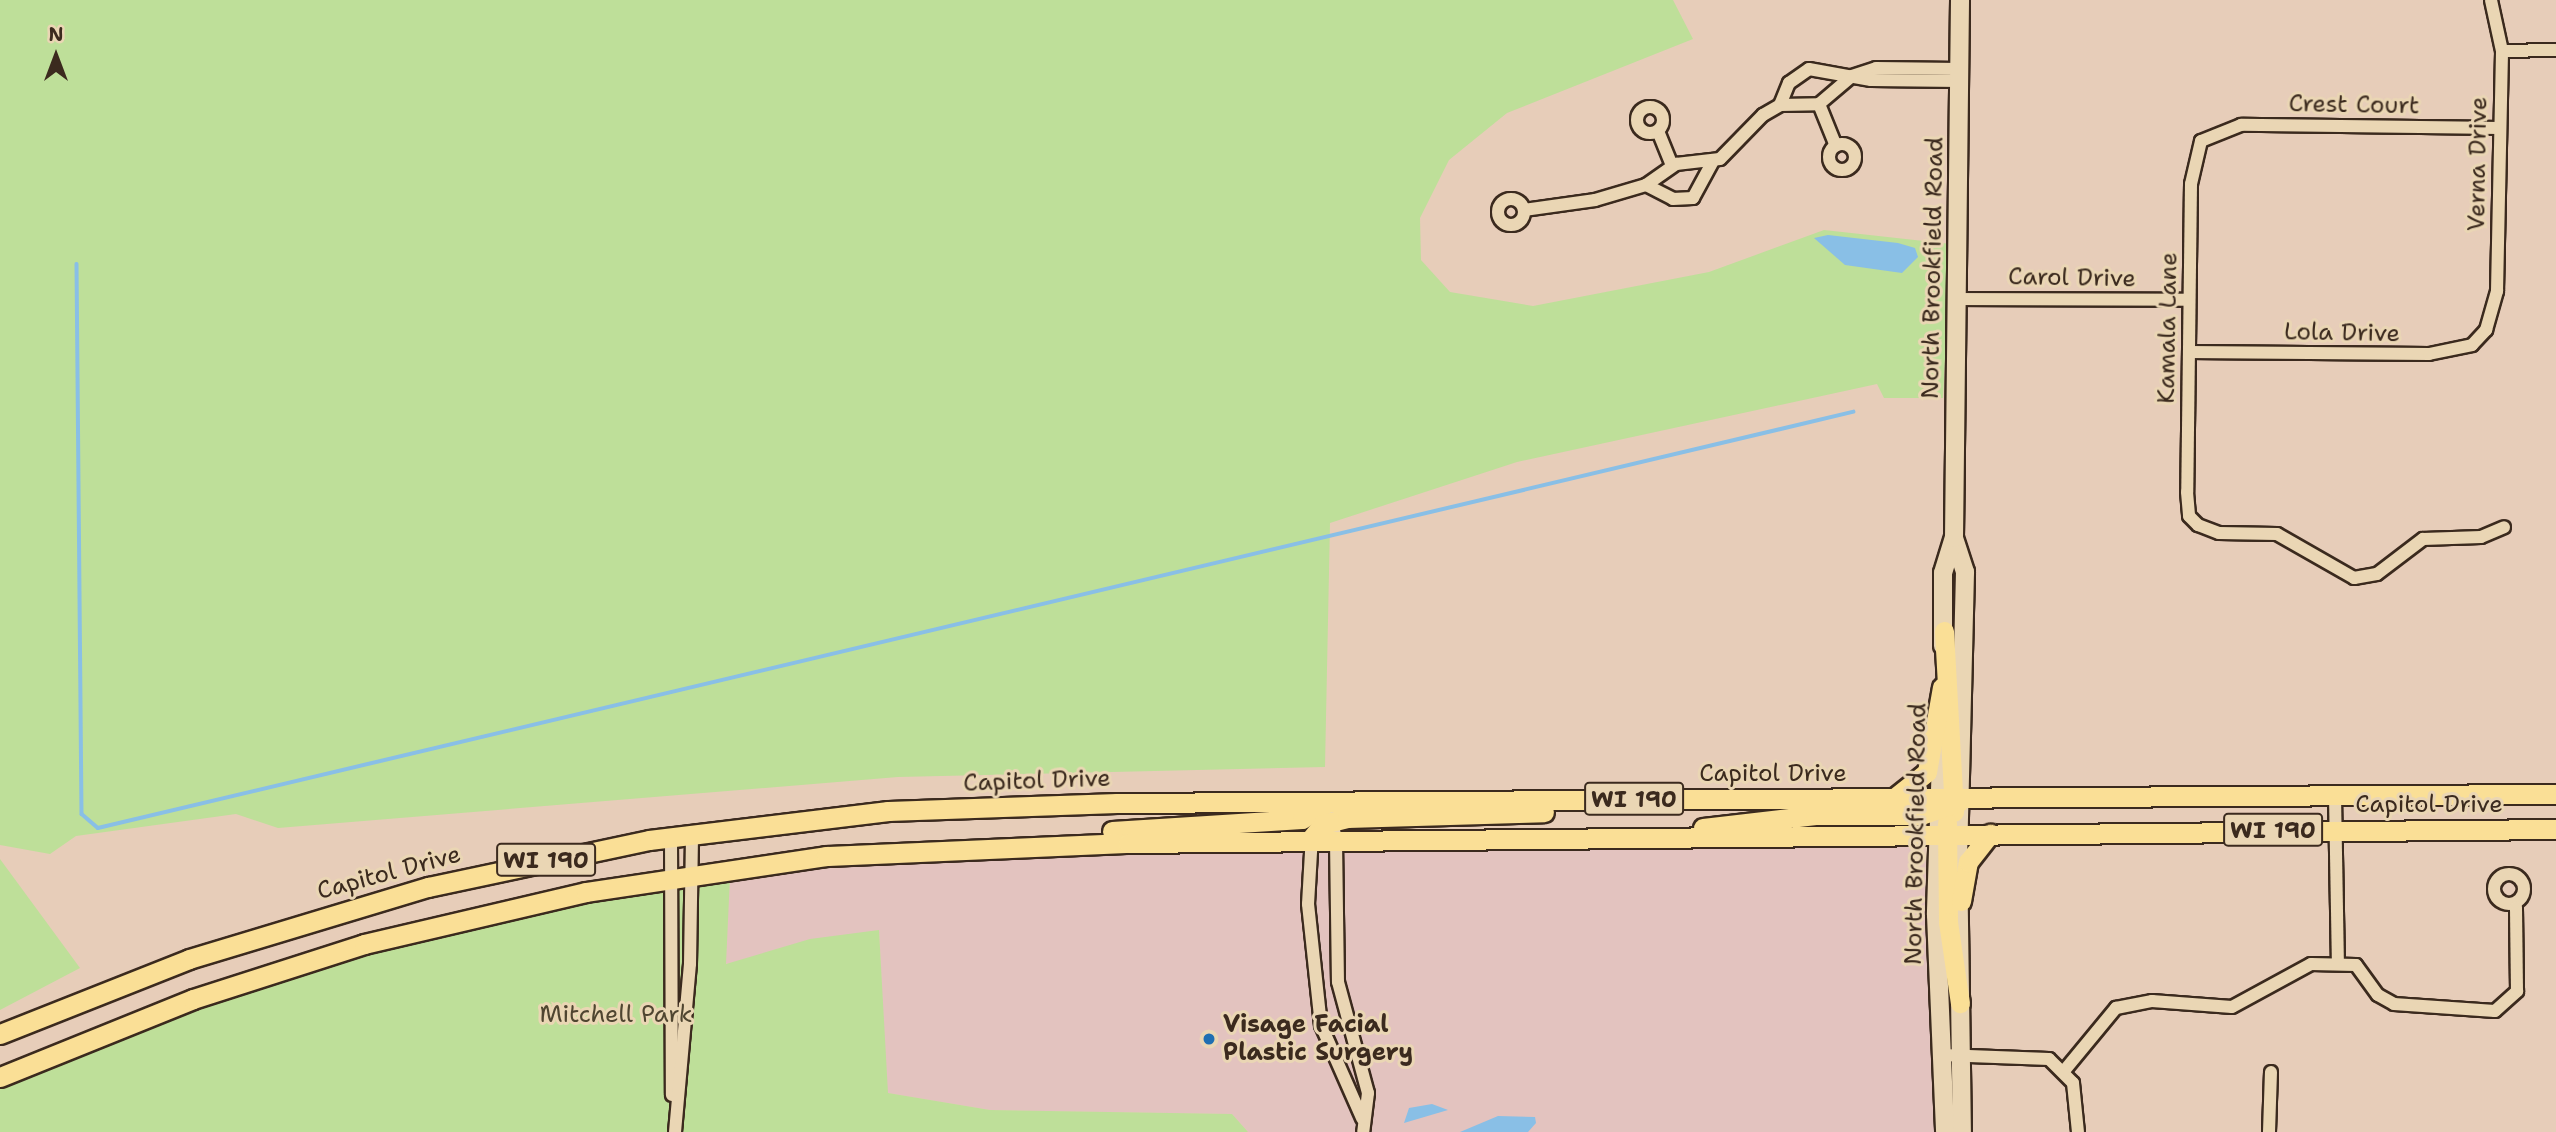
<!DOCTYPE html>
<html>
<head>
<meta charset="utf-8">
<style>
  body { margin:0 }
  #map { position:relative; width:2556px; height:1132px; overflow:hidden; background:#e7cdb9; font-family:"Shantell Sans",sans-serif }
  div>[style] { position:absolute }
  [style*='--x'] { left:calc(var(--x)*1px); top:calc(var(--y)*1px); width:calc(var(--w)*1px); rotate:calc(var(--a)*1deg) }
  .built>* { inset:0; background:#e3c3bf }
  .green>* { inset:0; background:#bedf99 }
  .water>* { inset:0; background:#89bfe6 }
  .stream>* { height:3.5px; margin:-1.75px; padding:0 1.75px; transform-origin:1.75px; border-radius:1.75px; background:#89bfe6 }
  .roads { filter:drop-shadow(2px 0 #3b2a1e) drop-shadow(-2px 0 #3b2a1e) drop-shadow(0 2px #3b2a1e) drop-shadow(0 -2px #3b2a1e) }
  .street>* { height:12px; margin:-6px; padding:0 6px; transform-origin:6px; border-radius:6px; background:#ead6b4 }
  .street>.ring { margin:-6px; padding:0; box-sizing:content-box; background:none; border:12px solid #ead6b4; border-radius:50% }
  .secondary>* { height:18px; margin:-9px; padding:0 9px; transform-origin:9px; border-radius:9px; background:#ead6b4 }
  .primary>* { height:19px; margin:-9.5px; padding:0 9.5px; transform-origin:9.5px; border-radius:9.5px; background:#fadf96 }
  .dots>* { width:19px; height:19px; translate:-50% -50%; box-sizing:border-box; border:4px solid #ead6b4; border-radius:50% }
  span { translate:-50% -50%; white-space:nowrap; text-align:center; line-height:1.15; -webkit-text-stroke:6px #ead6b4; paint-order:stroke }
  .shield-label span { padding:2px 5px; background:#ead6b4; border:2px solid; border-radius:5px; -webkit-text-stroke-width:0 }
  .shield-label { font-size:23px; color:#3b2a1e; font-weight:700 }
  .street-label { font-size:24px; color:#3b2a1e }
  .park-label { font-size:24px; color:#4f4530 }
  .poi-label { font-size:24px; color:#3b2a1e; font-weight:700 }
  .left { translate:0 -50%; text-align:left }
  .north { position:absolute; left:21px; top:21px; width:70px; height:70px; -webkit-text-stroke:5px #ead6b4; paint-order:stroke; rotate:0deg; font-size:19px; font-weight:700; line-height:28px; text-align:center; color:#3b2a1e }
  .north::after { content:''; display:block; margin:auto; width:24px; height:32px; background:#3b2a1e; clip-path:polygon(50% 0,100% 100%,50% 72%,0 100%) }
</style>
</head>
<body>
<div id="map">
  <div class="built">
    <div style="clip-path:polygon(1909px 846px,1925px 855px,1927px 868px,1937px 1132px,1248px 1132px,1232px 1114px,990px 1110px,887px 1093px,879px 930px,725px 964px,730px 877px,848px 863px,975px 853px)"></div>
  </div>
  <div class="green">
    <div style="clip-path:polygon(0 0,1673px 0,1693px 39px,1507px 113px,1449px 160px,1420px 218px,1421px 260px,1450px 292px,1533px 306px,1709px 272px,1824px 230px,1951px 244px,1943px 398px,1884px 398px,1877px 384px,1517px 462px,1330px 523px,1325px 767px,898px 777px,278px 828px,236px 814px,76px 836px,50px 854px,0 845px)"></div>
    <div style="clip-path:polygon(0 859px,80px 968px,0 1010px)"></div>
    <div style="clip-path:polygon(730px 877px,726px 964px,810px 939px,879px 930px,888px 1093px,990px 1110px,1232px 1114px,1248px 1132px,0 1132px,0 1086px,225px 997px,365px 953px,561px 906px)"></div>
  </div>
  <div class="water">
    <div style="clip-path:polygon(1828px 235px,1898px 243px,1915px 248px,1918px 257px,1902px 273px,1845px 265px,1814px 238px)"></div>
    <div style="clip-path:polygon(1432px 1104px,1448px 1110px,1404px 1123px,1409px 1108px)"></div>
    <div style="clip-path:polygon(1498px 1116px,1535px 1117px,1536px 1123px,1528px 1132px,1460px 1132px)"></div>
  </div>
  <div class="stream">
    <div style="--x:77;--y:264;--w:550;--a:89.48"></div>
    <div style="--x:82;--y:814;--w:21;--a:41"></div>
    <div style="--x:98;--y:828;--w:1804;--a:-13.34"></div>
  </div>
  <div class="roads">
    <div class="street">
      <div style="--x:2502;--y:51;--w:54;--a:-1.1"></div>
      <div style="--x:1819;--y:104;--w:45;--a:68"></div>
      <div style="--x:1780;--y:105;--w:24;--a:-68"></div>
      <div style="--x:1789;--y:83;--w:24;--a:-35"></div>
      <div style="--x:1809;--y:69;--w:63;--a:10.1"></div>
      <div style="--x:1871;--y:80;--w:89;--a:0.6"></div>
      <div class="ring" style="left:1637px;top:107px;width:14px;height:14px"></div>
      <div style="--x:2500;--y:128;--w:259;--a:-179.3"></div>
      <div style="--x:2241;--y:125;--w:43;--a:158.2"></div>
      <div style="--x:2201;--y:141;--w:44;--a:103.1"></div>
      <div style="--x:2191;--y:184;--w:308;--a:90.7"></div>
      <div style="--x:2187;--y:492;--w:24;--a:85"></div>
      <div style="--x:2189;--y:516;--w:13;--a:45"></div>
      <div style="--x:2198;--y:525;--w:22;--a:21"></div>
      <div style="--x:2219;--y:533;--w:58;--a:1"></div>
      <div style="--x:2277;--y:534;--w:89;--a:29.7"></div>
      <div style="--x:2354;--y:578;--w:23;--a:-10"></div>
      <div style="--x:2377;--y:574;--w:58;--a:-37.3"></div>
      <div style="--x:2423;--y:539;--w:58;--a:-2"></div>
      <div style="--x:2481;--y:537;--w:25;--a:-23"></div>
      <div style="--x:1658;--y:131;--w:37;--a:68"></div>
      <div class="ring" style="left:1829px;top:144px;width:14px;height:14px"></div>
      <div style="--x:1646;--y:185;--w:30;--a:27"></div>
      <div style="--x:1673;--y:199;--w:20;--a:-3"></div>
      <div style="--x:1693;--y:198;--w:42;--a:-61.6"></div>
      <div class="ring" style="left:1498px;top:199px;width:14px;height:14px"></div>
      <div style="--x:1524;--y:210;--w:72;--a:-8"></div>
      <div style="--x:1595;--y:200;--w:53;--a:-16.4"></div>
      <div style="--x:1646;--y:185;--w:37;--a:-35"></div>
      <div style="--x:1676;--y:164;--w:44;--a:-6.5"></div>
      <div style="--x:1720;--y:159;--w:62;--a:-45.7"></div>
      <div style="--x:1763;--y:115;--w:20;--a:-30"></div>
      <div style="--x:1780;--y:105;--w:39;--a:-1"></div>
      <div style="--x:1819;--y:104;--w:43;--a:-40.3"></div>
      <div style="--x:1852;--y:76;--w:25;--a:-18"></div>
      <div style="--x:1876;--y:68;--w:84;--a:0.7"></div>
      <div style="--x:1956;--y:299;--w:232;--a:0.2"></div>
      <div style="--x:2189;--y:352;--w:240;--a:0.5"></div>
      <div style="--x:2429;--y:354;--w:44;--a:-11.8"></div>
      <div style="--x:2472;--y:345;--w:21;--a:-47"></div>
      <div style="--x:2486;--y:330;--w:41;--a:-74.2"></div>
      <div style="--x:2497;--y:291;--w:240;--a:-88.8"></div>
      <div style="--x:2502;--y:51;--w:52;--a:-102.2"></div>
      <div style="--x:2335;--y:796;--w:165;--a:89"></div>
      <div style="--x:1328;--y:802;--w:40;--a:78"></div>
      <div style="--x:1336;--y:841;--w:141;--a:89.2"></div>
      <div style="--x:1338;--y:982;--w:115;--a:74.9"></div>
      <div style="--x:1368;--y:1093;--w:39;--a:97"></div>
      <div style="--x:1312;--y:835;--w:69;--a:93.3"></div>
      <div style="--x:1308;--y:904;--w:122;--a:83.9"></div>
      <div style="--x:1321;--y:1025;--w:102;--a:66.2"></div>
      <div style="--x:671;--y:837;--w:258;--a:89.8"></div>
      <div class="ring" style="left:2494px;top:874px;width:18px;height:18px"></div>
      <div style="--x:1942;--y:1055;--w:107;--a:2.1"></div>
      <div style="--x:2049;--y:1059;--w:34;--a:45"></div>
      <div style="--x:2073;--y:1083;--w:49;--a:84.2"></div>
      <div style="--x:2064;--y:1071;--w:82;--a:-50.5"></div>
      <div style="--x:2116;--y:1008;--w:37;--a:-11"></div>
      <div style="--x:2152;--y:1001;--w:80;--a:4.3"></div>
      <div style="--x:2232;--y:1007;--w:90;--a:-28.6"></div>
      <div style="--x:2311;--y:964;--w:45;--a:1.3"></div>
      <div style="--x:2356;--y:965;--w:37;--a:54"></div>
      <div style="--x:2378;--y:995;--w:18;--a:29"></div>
      <div style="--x:2394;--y:1004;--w:101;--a:4"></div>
      <div style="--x:2495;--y:1011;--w:30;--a:-42"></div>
      <div style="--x:2517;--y:991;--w:84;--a:-90.7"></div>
      <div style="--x:675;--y:1132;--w:169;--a:-84.9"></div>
      <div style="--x:690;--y:964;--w:130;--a:-89.1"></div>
      <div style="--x:2269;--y:1132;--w:60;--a:-88.1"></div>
    </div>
    <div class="secondary">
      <div style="--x:1954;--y:538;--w:36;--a:72"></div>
      <div style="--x:1965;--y:572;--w:280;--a:91.4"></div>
      <div style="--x:1958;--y:852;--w:280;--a:89.2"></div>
      <div style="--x:1943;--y:646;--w:73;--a:-90"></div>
      <div style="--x:1943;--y:573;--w:37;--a:-73"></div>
      <div style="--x:1954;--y:538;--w:538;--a:-89.36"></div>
      <div style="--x:1942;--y:730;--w:185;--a:91.9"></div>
      <div style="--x:1936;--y:915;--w:217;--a:87.6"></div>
    </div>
    <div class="primary">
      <div style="--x:1944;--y:631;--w:181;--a:86.8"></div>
      <div style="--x:1893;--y:799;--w:43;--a:-38.5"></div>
      <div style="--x:1927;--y:772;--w:86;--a:-80"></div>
      <div style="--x:1947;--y:823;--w:99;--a:89.4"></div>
      <div style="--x:1948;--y:922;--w:82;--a:81.6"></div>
      <div style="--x:1703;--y:828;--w:113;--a:-6.6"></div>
      <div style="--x:1815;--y:815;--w:106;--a:0"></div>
      <div style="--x:1921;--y:815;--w:40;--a:-18.9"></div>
      <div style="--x:1112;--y:831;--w:190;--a:-3.6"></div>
      <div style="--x:1302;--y:819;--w:31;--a:-33"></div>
      <div style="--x:1309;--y:841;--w:22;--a:-51"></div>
      <div style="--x:1323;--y:824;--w:25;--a:-14"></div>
      <div style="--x:1347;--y:818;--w:197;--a:-1.7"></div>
      <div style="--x:1961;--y:901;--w:40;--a:-80"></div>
      <div style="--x:1968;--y:862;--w:36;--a:-52"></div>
      <div style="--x:0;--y:1034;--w:203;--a:-21.6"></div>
      <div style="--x:189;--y:959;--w:250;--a:-16.8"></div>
      <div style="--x:428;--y:887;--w:226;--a:-12"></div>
      <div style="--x:649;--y:840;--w:241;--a:-6.9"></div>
      <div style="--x:888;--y:811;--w:229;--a:-2"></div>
      <div style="--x:1117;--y:803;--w:1439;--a:-0.36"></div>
      <div style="--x:0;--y:1077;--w:208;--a:-22"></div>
      <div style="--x:193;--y:999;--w:180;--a:-17.8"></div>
      <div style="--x:364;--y:944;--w:228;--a:-13.2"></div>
      <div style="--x:586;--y:892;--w:243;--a:-8.5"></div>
      <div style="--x:826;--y:856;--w:302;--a:-2.5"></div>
      <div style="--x:1128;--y:843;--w:1428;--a:-0.56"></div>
    </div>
  </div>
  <div class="dots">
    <div style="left:1209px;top:1039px;background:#1f6fb2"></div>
  </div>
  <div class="shield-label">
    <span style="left:1634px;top:799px">WI 190</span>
    <span style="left:2273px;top:830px">WI 190</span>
    <span style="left:546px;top:860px">WI 190</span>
  </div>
  <div class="street-label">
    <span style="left:2354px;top:105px;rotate:1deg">Crest Court</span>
    <span style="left:2478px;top:164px;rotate:-89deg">Verna Drive</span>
    <span style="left:1933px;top:268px;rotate:-89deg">North Brookfield Road</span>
    <span style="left:2072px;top:278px;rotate:1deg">Carol Drive</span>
    <span style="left:2168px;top:328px;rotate:-89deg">Kamala Lane</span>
    <span style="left:2342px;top:333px;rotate:1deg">Lola Drive</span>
    <span style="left:1773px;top:774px">Capitol Drive</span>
    <span style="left:1037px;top:781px;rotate:-2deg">Capitol Drive</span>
    <span style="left:2429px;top:805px">Capitol Drive</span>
    <span style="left:1916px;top:834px;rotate:-89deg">North Brookfield Road</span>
    <span style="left:389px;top:873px;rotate:-15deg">Capitol Drive</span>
  </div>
  <div class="park-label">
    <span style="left:616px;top:1015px">Mitchell Park</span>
  </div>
  <div class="poi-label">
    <span class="left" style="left:1223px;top:1039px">Visage Facial<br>Plastic Surgery</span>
  </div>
  <div class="north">N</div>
</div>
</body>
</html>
